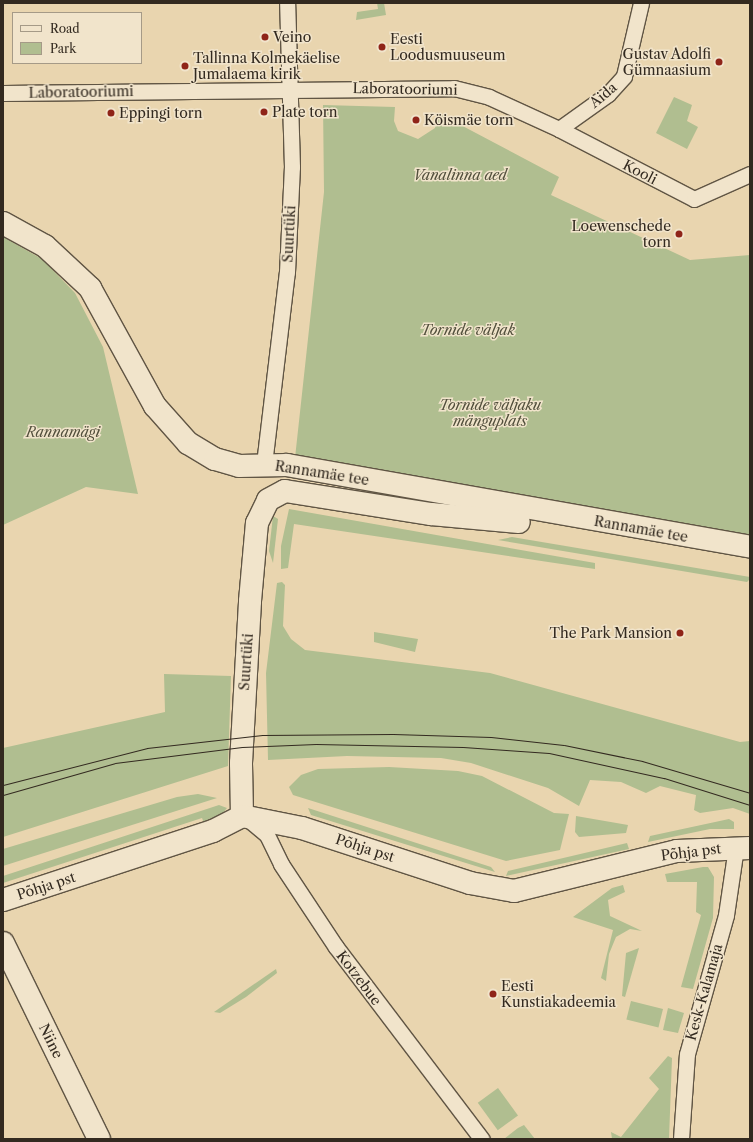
<!DOCTYPE html>
<html>
<head>
<meta charset="utf-8">
<style>
  body { margin:0 }
  #map { position:relative; width:753px; height:1142px; overflow:hidden; background:#e9d5af; font-family:"Libre Caslon Text",serif }
  div>[style] { position:absolute }
  [style*='--x'] { left:calc(var(--x)*1px); top:calc(var(--y)*1px); width:calc(var(--w)*1px); rotate:calc(var(--a)*1deg) }
  .green>* { inset:0; background:#b0be90; transform-origin:0 0 }
  .roads { filter:drop-shadow(1px 0 #605544) drop-shadow(-1px 0 #605544) drop-shadow(0 1px #605544) drop-shadow(0 -1px #605544) }
  .street>* { height:15px; margin:-7.5px; padding:0 7.5px; transform-origin:7.5px; border-radius:7.5px; background:#f1e4cb }
  .secondary>* { height:22px; margin:-11px; padding:0 11px; transform-origin:11px; border-radius:11px; background:#f1e4cb }
  .tram>* { height:1px; margin:-0.5px; padding:0 0.5px; transform-origin:0.5px; border-radius:0.5px; background:#332a20 }
  .dots>* { width:11px; height:11px; translate:-50% -50%; box-sizing:border-box; border:2px solid #f1e4cb; border-radius:50% }
  span { translate:-50% -50%; white-space:nowrap; text-align:center; line-height:1.15; -webkit-text-stroke:3px #f1e4cb; paint-order:stroke }
  .poi-label { font-size:14px; color:#332a20 }
  .left { translate:0 -50%; text-align:left }
  .right { translate:-100% -50%; text-align:right }
  .street-label { font-size:14px; color:#332a20 }
  .park-label { font-size:14px; color:#524f3c; font-style:italic }
  .frame { position:absolute; inset:0; border:4px solid #332a20; pointer-events:none }
  .legend { position:absolute; left:12px; top:12px; width:130px; height:52px; box-sizing:border-box; background:#f1e4cb; border:1px solid #a59a87; margin:0; padding:5px 7px; list-style:none; font-size:12px; color:#332a20 }
  .legend li { display:flex; align-items:center; gap:8px; height:20px }
  .legend b { width:20px; border:1px solid #a59a87 }
</style>
</head>
<body>
<div id="map">
  <div class="green">
    <div style="clip-path:polygon(377px 3px,384px 3px,386px 15px,356px 20px,357px 12px,378px 9px)"></div>
    <div style="clip-path:polygon(674px 97px,692px 105px,687px 121px,698px 127px,687px 149px,656px 133px)"></div>
    <div style="clip-path:polygon(323px 105px,395px 107px,394px 121px,398px 131px,418px 139px,435px 128px,438px 113px,559px 177px,551px 195px,690px 260px,750px 255px,750px 539px,295px 458px,324px 192px)"></div>
    <div style="clip-path:polygon(3px 237px,42px 259px,75px 293px,103px 347px,138px 494px,86px 487px,3px 525px)"></div>
    <div style="clip-path:polygon(289px 509px,595px 563px,595px 569px,294px 524px,288px 568px,281px 569px,281px 546px)"></div>
    <div style="clip-path:polygon(273px 516px,278px 519px,273px 563px,269px 551px)"></div>
    <div style="clip-path:polygon(512px 537px,750px 577px,750px 579px,747px 582px,498px 540px)"></div>
    <div style="clip-path:polygon(282px 582px,285px 585px,283px 626px,291px 639px,305px 650px,490px 673px,740px 742px,750px 741px,750px 814px,733px 808px,700px 813px,694px 810px,696px 795px,660px 786px,646px 793px,621px 782px,590px 780px,579px 806px,548px 788px,471px 763px,441px 758px,347px 756px,268px 760px,266px 673px,277px 583px)"></div>
    <div style="clip-path:polygon(374px 632px,418px 639px,415px 652px,374px 642px)"></div>
    <div style="clip-path:polygon(164px 674px,231px 676px,228px 766px,3px 837px,3px 748px,165px 712px)"></div>
    <div style="clip-path:polygon(389px 767px,458px 771px,482px 776px,554px 813px,569px 814px,560px 850px,506px 861px,293px 795px,289px 787px,301px 775px,318px 769px)"></div>
    <div style="clip-path:polygon(198px 794px,217px 798px,3px 866px,3px 849px,177px 797px)"></div>
    <div style="clip-path:polygon(219px 805px,227px 808px,222px 814px,204px 823px,202px 818px,3px 883px,3px 876px)"></div>
    <div style="clip-path:polygon(308px 808px,491px 867px,495px 872px,311px 815px)"></div>
    <div style="clip-path:polygon(576px 816px,628px 825px,626px 833px,579px 837px,575px 832px)"></div>
    <div style="clip-path:polygon(729px 819px,734px 822px,734px 829px,710px 829px,648px 842px,650px 836px)"></div>
    <div style="clip-path:polygon(627px 843px,629px 849px,506px 876px,508px 871px)"></div>
    <div style="clip-path:polygon(703px 867px,708px 867px,714px 877px,713px 918px,693px 989px,681px 987px,701px 915px,696px 912px,697px 882px,667px 882px,665px 874px)"></div>
    <div style="clip-path:polygon(623px 885px,625px 892px,608px 900px,610px 916px,642px 931px,630px 929px,616px 937px,609px 954px,606px 981px,601px 978px,613px 930px,573px 917px,612px 888px)"></div>
    <div style="clip-path:polygon(639px 948px,625px 997px,622px 996px,626px 953px)"></div>
    <div style="clip-path:polygon(276px 969px,277px 973px,246px 997px,220px 1013px,214px 1012px)"></div>
    <div style="left:631px;top:1001px;width:33px;height:19px;rotate:14deg"></div>
    <div style="clip-path:polygon(668px 1008px,684px 1013px,678px 1033px,663px 1030px)"></div>
    <div style="clip-path:polygon(668px 1056px,672px 1058px,669px 1139px,612px 1139px,611px 1132px,621px 1137px,659px 1089px,649px 1078px)"></div>
    <div style="left:498px;top:1088px;width:34px;height:25px;rotate:54deg"></div>
    <div style="clip-path:polygon(524px 1125px,535px 1139px,504px 1139px,518px 1128px)"></div>
  </div>
  <div class="roads">
    <div class="street">
      <div style="--x:3;--y:93;--w:451;--a:-0.6"></div>
      <div style="--x:454;--y:88;--w:36;--a:14"></div>
      <div style="--x:489;--y:97;--w:77;--a:24.6"></div>
      <div style="--x:559;--y:129;--w:152;--a:27.4"></div>
      <div style="--x:694;--y:199;--w:61;--a:-24.1"></div>
      <div style="--x:559;--y:129;--w:60;--a:-35.5"></div>
      <div style="--x:608;--y:94;--w:24;--a:-48"></div>
      <div style="--x:624;--y:76;--w:75;--a:-76.9"></div>
      <div style="--x:264;--y:464;--w:193;--a:-83.2"></div>
      <div style="--x:287;--y:272;--w:105;--a:-87.3"></div>
      <div style="--x:292;--y:167;--w:164;--a:-91.7"></div>
      <div style="--x:248;--y:819;--w:25;--a:40"></div>
      <div style="--x:267;--y:835;--w:32;--a:64"></div>
      <div style="--x:281;--y:864;--w:100;--a:56.5"></div>
      <div style="--x:336;--y:947;--w:241;--a:52.8"></div>
      <div style="--x:681;--y:1139;--w:85;--a:-86"></div>
      <div style="--x:687;--y:1054;--w:144;--a:-74.3"></div>
      <div style="--x:726;--y:915;--w:69;--a:-81.6"></div>
    </div>
    <div class="secondary">
      <div style="--x:3;--y:223;--w:48;--a:28.7"></div>
      <div style="--x:45;--y:246;--w:62;--a:43"></div>
      <div style="--x:90;--y:288;--w:135;--a:61.2"></div>
      <div style="--x:155;--y:406;--w:50;--a:48.3"></div>
      <div style="--x:188;--y:443;--w:31;--a:31"></div>
      <div style="--x:215;--y:459;--w:25;--a:16"></div>
      <div style="--x:239;--y:466;--w:48;--a:-1.2"></div>
      <div style="--x:287;--y:465;--w:470;--a:10"></div>
      <div style="--x:242;--y:816;--w:53;--a:-91.1"></div>
      <div style="--x:241;--y:763;--w:162;--a:-86.8"></div>
      <div style="--x:250;--y:601;--w:78;--a:-84.9"></div>
      <div style="--x:257;--y:523;--w:25;--a:-64"></div>
      <div style="--x:268;--y:500;--w:19;--a:-28"></div>
      <div style="--x:285;--y:491;--w:148;--a:9"></div>
      <div style="--x:431;--y:514;--w:88;--a:5.2"></div>
      <div style="--x:3;--y:900;--w:221;--a:-18.2"></div>
      <div style="--x:213;--y:831;--w:33;--a:-27"></div>
      <div style="--x:242;--y:816;--w:61;--a:11.3"></div>
      <div style="--x:302;--y:828;--w:177;--a:18.1"></div>
      <div style="--x:470;--y:883;--w:45;--a:10.3"></div>
      <div style="--x:514;--y:891;--w:168;--a:-13.8"></div>
      <div style="--x:677;--y:851;--w:73;--a:-2.4"></div>
      <div style="--x:3;--y:943;--w:218;--a:63.9"></div>
    </div>
  </div>
  <div class="tram">
    <div style="--x:3;--y:785;--w:149;--a:-14.4"></div>
    <div style="--x:147;--y:748;--w:116;--a:-6.4"></div>
    <div style="--x:262;--y:735;--w:131;--a:-0.4"></div>
    <div style="--x:393;--y:734;--w:98;--a:1.8"></div>
    <div style="--x:491;--y:737;--w:73;--a:6.3"></div>
    <div style="--x:564;--y:745;--w:80;--a:11.6"></div>
    <div style="--x:642;--y:761;--w:113;--a:16.5"></div>
    <div style="--x:3;--y:795;--w:116;--a:-15.9"></div>
    <div style="--x:115;--y:763;--w:128;--a:-7.2"></div>
    <div style="--x:242;--y:747;--w:74;--a:-2.3"></div>
    <div style="--x:316;--y:744;--w:147;--a:1.2"></div>
    <div style="--x:463;--y:747;--w:86;--a:4"></div>
    <div style="--x:549;--y:753;--w:118;--a:12.3"></div>
    <div style="--x:664;--y:778;--w:90;--a:17.4"></div>
  </div>
  <div class="dots">
    <div style="left:265px;top:37px;background:#8f2418"></div>
    <div style="left:382px;top:47px;background:#8f2418"></div>
    <div style="left:719px;top:62px;background:#8f2418"></div>
    <div style="left:185px;top:66px;background:#8f2418"></div>
    <div style="left:264px;top:112px;background:#8f2418"></div>
    <div style="left:111px;top:113px;background:#8f2418"></div>
    <div style="left:416px;top:120px;background:#8f2418"></div>
    <div style="left:679px;top:234px;background:#8f2418"></div>
    <div style="left:680px;top:633px;background:#8f2418"></div>
    <div style="left:493px;top:994px;background:#8f2418"></div>
  </div>
  <div class="poi-label">
    <span class="left" style="left:273px;top:37px">Veino</span>
    <span class="left" style="left:390px;top:47px">Eesti<br>Loodusmuuseum</span>
    <span class="right" style="left:711px;top:62px">Gustav Adolfi<br>Gümnaasium</span>
    <span class="left" style="left:193px;top:66px">Tallinna Kolmekäelise<br>Jumalaema kirik</span>
    <span class="left" style="left:272px;top:112px">Plate torn</span>
    <span class="left" style="left:119px;top:113px">Eppingi torn</span>
    <span class="left" style="left:424px;top:120px">Köismäe torn</span>
    <span class="right" style="left:671px;top:234px">Loewenschede<br>torn</span>
    <span class="right" style="left:672px;top:633px">The Park Mansion</span>
    <span class="left" style="left:501px;top:994px">Eesti<br>Kunstiakadeemia</span>
  </div>
  <div class="street-label">
    <span style="left:405px;top:89px;rotate:1deg">Laboratooriumi</span>
    <span style="left:81px;top:92px;rotate:-1deg">Laboratooriumi</span>
    <span style="left:603px;top:95px;rotate:-40deg">Aida</span>
    <span style="left:640px;top:172px;rotate:27deg">Kooli</span>
    <span style="left:289px;top:234px;rotate:-87deg">Suurtüki</span>
    <span style="left:322px;top:473px;rotate:9deg">Rannamäe tee</span>
    <span style="left:641px;top:529px;rotate:10deg">Rannamäe tee</span>
    <span style="left:246px;top:662px;rotate:-86deg">Suurtüki</span>
    <span style="left:365px;top:848px;rotate:18deg">Põhja pst</span>
    <span style="left:691px;top:852px;rotate:-7deg">Põhja pst</span>
    <span style="left:46px;top:886px;rotate:-18deg">Põhja pst</span>
    <span style="left:359px;top:978px;rotate:53deg">Kotzebue</span>
    <span style="left:704px;top:992px;rotate:-74deg">Kesk-Kalamaja</span>
    <span style="left:51px;top:1041px;rotate:64deg">Niine</span>
  </div>
  <div class="park-label">
    <span style="left:460px;top:175px">Vanalinna aed</span>
    <span style="left:468px;top:330px">Tornide väljak</span>
    <span style="left:490px;top:413px">Tornide väljaku<br>mänguplats</span>
    <span style="left:63px;top:432px">Rannamägi</span>
  </div>
  <div class="frame"></div>
  <ul class="legend">
  <li><b style="height:5px;background:#f1e4cb"></b>Road</li>
  <li><b style="height:11px;background:#b0be90"></b>Park</li>
  </ul>
</div>
</body>
</html>
